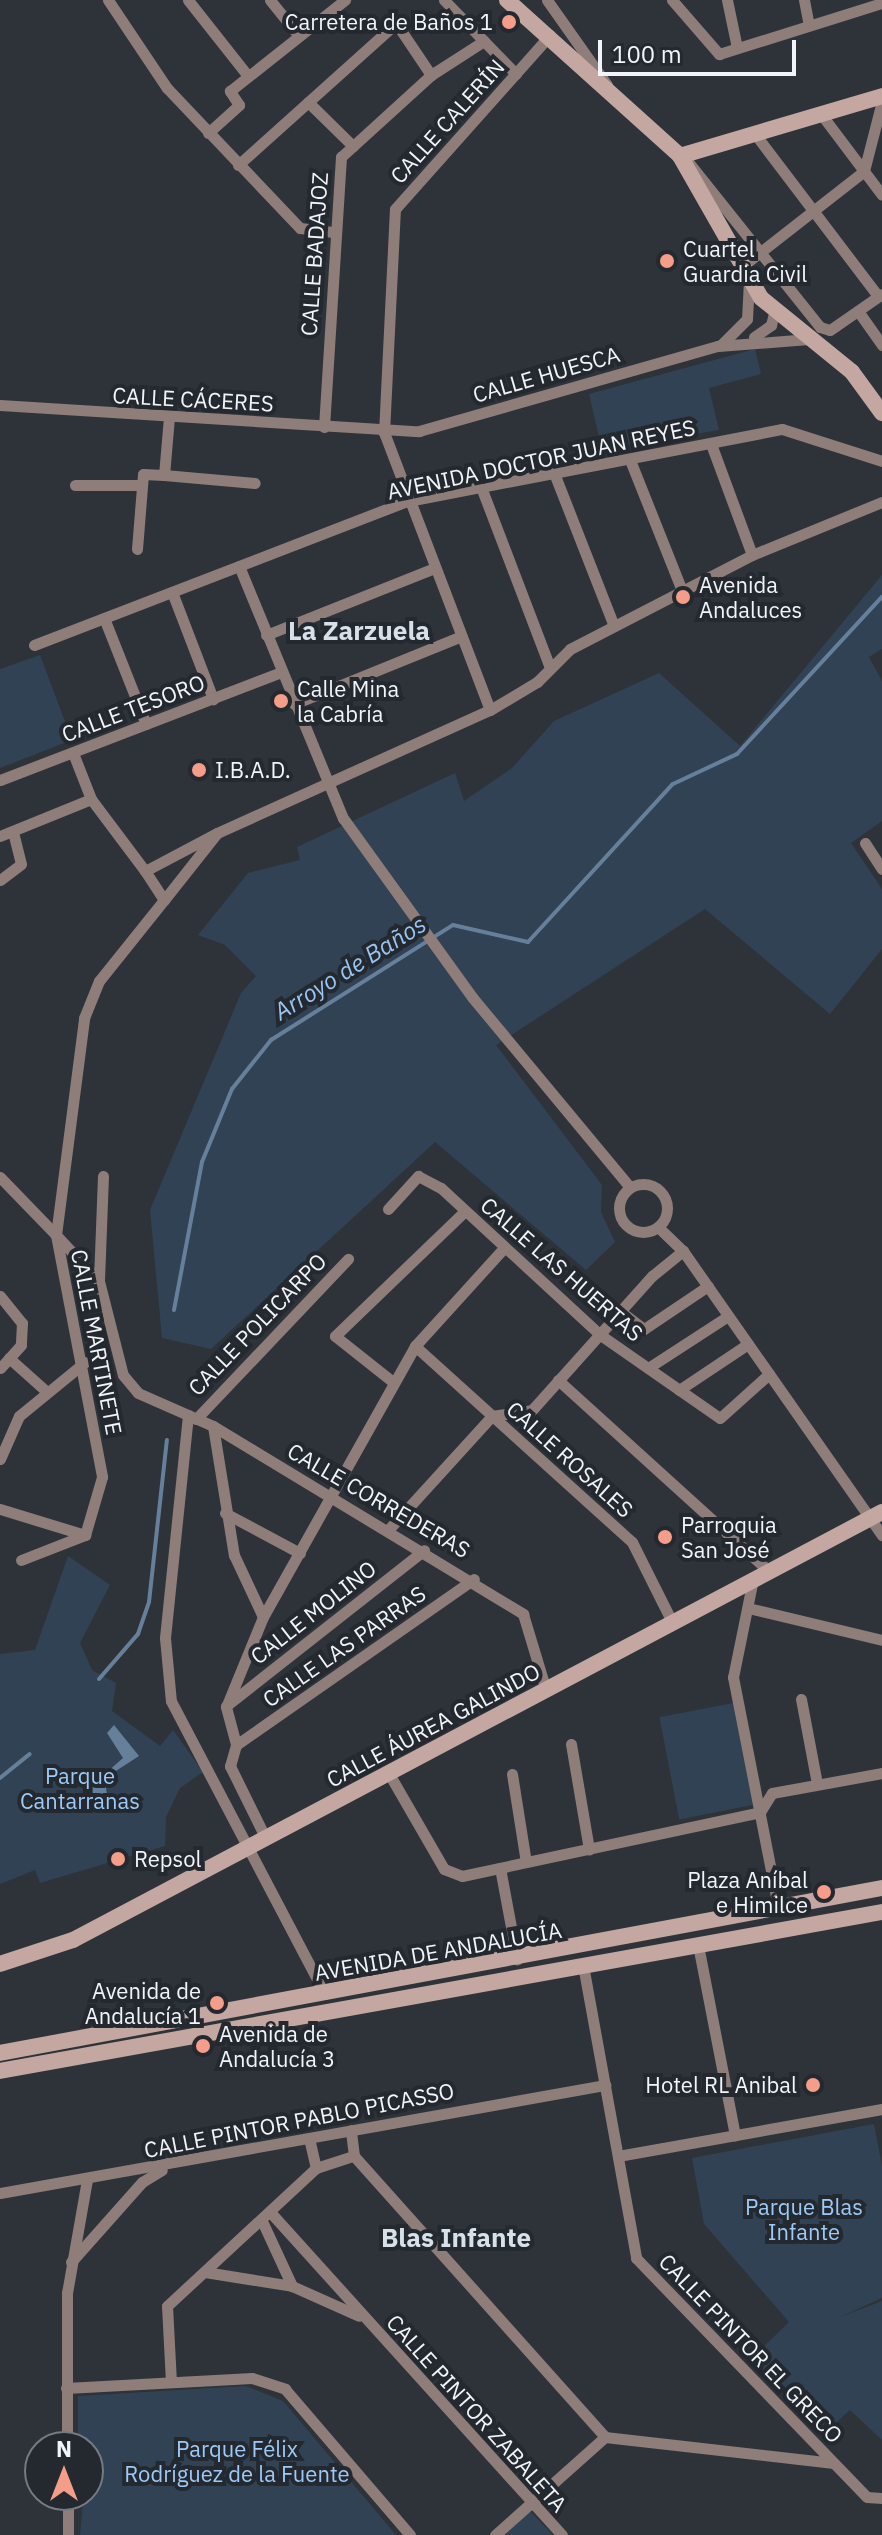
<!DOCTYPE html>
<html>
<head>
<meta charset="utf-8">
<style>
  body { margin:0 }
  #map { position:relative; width:882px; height:2535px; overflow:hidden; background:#2d3339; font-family:"IBM Plex Sans",sans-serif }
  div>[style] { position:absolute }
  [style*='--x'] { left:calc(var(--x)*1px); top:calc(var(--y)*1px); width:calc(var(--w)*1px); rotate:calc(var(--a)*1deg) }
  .green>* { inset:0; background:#314254; transform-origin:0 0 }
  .water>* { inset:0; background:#66809b }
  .stream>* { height:4px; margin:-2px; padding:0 2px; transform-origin:2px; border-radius:2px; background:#66809b }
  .street>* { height:11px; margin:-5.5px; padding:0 5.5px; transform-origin:5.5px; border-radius:5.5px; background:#8f7d79 }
  .street>.ring { margin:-5.5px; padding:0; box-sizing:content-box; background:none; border:11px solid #8f7d79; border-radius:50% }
  .secondary>* { height:16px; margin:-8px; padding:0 8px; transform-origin:8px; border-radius:8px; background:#c4a7a1 }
  .dots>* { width:22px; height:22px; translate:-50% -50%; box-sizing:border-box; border:4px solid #23292f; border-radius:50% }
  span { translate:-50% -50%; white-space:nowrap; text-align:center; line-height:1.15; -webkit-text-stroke:8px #23292f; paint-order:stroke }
  .poi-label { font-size:22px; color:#f1f5f9 }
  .right { translate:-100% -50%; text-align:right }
  .left { translate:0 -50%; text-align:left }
  .street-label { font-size:22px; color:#f1f5f9 }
  .park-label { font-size:22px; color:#9ccaf8 }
  .water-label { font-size:24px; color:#98c5f3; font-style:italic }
  .quarter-label { font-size:26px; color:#d8e0e9; font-weight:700 }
  .north { position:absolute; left:24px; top:2431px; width:80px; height:80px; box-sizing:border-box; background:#23292f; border:2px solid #757b80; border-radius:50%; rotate:0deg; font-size:22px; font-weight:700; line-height:32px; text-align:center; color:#f1f5f9 }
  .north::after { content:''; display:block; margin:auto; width:28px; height:36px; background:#f49e8a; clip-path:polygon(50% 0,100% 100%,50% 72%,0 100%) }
  .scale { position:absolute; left:598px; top:40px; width:198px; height:36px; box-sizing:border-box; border:4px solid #f1f5f9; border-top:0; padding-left:10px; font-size:24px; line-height:28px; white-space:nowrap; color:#f1f5f9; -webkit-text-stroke:6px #23292f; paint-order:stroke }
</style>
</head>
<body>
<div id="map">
  <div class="green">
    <div style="clip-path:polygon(755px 349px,761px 374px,709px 388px,719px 430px,602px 450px,589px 394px)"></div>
    <div style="clip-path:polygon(882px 575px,882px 649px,869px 657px,882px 681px,882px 821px,851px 843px,882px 889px,882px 949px,830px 1014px,705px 909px,496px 1045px,602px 1185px,601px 1212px,615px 1242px,586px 1270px,435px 1142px,211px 1349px,162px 1338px,150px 1210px,241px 993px,256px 976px,225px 945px,198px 935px,248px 873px,300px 860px,297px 847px,455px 773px,464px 801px,512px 768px,554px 721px,659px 673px,740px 746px)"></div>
    <div style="clip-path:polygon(40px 655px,72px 740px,0 768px,0 669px)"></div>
    <div style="clip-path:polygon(68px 1556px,110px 1585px,80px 1643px,92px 1670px,116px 1683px,112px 1711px,160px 1746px,173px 1730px,203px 1772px,180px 1788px,166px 1817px,165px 1846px,40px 1883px,35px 1870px,0 1884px,0 1654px,35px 1650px)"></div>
    <div style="left:733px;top:1703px;width:104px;height:75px;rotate:79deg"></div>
    <div style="clip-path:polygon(874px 2124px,882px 2166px,882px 2298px,840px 2317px,882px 2301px,882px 2440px,850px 2410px,827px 2431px,751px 2359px,789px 2322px,704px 2224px,692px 2158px)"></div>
    <div style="clip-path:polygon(246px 2386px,283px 2401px,396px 2535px,80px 2535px,88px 2447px,78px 2447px,78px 2396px)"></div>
    <div style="clip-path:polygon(530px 2511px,553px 2535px,505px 2535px)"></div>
  </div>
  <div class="water">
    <div style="clip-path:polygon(114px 1725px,139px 1756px,105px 1778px,108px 1805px,96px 1810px,86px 1800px,89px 1788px,123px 1758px,107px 1733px)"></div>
  </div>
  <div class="stream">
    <div style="--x:174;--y:1310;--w:151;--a:-79.3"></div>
    <div style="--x:202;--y:1162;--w:79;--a:-67.7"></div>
    <div style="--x:232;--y:1089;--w:63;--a:-51.5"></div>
    <div style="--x:271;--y:1040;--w:215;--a:-32.3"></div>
    <div style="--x:453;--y:925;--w:77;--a:12.8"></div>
    <div style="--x:528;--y:942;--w:214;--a:-47.5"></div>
    <div style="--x:673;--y:784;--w:71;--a:-25.1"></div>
    <div style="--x:737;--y:754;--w:214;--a:-47.3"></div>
    <div style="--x:99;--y:1679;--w:60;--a:-49.1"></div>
    <div style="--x:138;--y:1634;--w:34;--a:-71"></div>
    <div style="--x:149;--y:1602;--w:163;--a:-83.7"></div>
    <div style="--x:0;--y:1778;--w:38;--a:-39"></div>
  </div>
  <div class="street">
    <div style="--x:108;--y:0;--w:106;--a:56.2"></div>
    <div style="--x:167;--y:88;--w:193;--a:46.5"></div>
    <div style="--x:300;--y:228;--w:35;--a:7"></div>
    <div style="--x:188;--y:0;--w:97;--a:51.7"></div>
    <div style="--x:270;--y:0;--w:46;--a:51.1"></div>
    <div style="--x:444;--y:0;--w:103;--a:45.8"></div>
    <div style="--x:547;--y:0;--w:104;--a:54.8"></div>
    <div style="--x:672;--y:0;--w:72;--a:49"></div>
    <div style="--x:719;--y:54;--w:171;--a:-17.4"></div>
    <div style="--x:727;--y:0;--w:49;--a:78.2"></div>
    <div style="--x:804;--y:0;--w:25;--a:79"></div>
    <div style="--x:308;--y:102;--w:63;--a:44.4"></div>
    <div style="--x:821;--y:114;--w:101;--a:53"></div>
    <div style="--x:208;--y:133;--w:42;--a:-42.1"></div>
    <div style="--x:239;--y:105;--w:17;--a:-123"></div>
    <div style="--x:230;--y:91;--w:147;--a:-38.4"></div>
    <div style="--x:755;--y:134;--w:203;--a:52.8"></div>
    <div style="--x:689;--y:163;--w:210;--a:51.4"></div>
    <div style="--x:820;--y:327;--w:10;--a:17"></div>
    <div style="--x:830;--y:330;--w:63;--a:-34.7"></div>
    <div style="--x:238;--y:165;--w:212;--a:-41.9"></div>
    <div style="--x:396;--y:23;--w:63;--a:56.1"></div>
    <div style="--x:740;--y:268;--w:157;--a:-38"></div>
    <div style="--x:864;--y:171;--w:72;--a:-75.6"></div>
    <div style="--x:858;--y:311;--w:42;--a:54.8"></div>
    <div style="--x:754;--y:337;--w:21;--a:-35"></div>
    <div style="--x:771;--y:325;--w:16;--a:-76"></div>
    <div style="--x:722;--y:344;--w:35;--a:-45"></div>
    <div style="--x:747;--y:319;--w:37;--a:-87"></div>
    <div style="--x:0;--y:405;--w:420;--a:3.6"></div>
    <div style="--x:419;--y:431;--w:311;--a:-15.9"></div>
    <div style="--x:718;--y:346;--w:91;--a:-4.4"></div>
    <div style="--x:169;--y:417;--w:58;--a:94.9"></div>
    <div style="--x:164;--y:475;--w:91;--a:5"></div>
    <div style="--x:324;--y:427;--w:271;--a:-86.4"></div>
    <div style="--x:341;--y:157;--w:122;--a:-42.3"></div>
    <div style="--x:431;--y:75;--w:63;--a:-32.7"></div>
    <div style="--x:711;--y:444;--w:118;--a:69.7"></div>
    <div style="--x:630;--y:460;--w:141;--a:68.3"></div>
    <div style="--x:554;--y:473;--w:164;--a:68.6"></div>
    <div style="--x:75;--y:485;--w:67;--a:0"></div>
    <div style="--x:481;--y:487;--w:194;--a:69.1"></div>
    <div style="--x:137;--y:549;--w:75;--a:-85.4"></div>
    <div style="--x:143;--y:474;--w:21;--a:3"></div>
    <div style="--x:239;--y:566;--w:273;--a:67.6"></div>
    <div style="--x:343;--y:818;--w:221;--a:54.2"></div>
    <div style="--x:472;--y:997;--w:247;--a:50.3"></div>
    <div style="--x:172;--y:592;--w:115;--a:69"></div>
    <div style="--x:104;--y:618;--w:114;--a:68.4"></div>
    <div style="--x:266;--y:635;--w:179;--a:-21.7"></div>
    <div style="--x:34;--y:645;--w:401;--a:-21.1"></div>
    <div style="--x:408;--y:501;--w:381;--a:-10.9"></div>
    <div style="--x:782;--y:429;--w:105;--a:17.7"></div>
    <div style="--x:294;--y:704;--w:178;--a:-22.1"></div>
    <div style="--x:490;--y:710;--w:297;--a:-110.9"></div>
    <div style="--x:384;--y:433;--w:224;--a:-87.2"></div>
    <div style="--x:395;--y:209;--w:233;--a:-48.3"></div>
    <div style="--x:73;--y:753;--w:49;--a:68.6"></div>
    <div style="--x:91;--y:799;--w:90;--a:53.1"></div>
    <div style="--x:0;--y:780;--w:301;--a:-21"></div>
    <div style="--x:217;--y:833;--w:85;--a:128.3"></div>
    <div style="--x:164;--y:900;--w:35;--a:-123"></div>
    <div style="--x:145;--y:871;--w:81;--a:-27.8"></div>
    <div style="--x:217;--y:833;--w:299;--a:-24.3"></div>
    <div style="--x:490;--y:710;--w:55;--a:-30.8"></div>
    <div style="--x:537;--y:682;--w:47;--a:-45"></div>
    <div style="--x:570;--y:649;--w:205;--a:-27.3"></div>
    <div style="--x:752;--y:555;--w:140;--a:-22.2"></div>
    <div style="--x:0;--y:836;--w:98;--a:-22.1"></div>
    <div style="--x:865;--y:843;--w:31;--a:57"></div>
    <div style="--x:0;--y:880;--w:26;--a:-37"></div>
    <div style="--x:21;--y:864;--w:34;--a:-104"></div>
    <div style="--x:103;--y:1176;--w:105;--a:92.2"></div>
    <div style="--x:99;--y:1281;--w:97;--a:75.7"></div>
    <div style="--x:123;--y:1375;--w:23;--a:50"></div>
    <div style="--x:138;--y:1393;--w:82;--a:23.7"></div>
    <div style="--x:213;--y:1426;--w:363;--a:31.2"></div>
    <div style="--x:523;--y:1614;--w:79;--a:73.2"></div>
    <div style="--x:0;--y:1177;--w:81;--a:46"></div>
    <div style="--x:56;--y:1235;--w:246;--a:79.2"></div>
    <div style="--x:102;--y:1477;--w:60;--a:106.3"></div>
    <div class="ring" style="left:619px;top:1184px;width:37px;height:37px"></div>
    <div style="--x:388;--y:1209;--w:45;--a:-47.7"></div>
    <div style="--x:418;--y:1176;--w:26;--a:28"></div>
    <div style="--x:441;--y:1188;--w:215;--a:42.7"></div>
    <div style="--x:599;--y:1334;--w:147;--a:34.8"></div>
    <div style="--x:720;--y:1418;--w:66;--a:-41.9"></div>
    <div style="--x:658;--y:1227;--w:35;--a:44"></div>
    <div style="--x:683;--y:1251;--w:347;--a:55"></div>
    <div style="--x:99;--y:1281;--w:63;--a:-133.1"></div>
    <div style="--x:56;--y:1235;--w:219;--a:-82.6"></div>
    <div style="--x:84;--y:1018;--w:40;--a:-68"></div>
    <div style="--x:99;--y:981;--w:104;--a:-51.3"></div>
    <div style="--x:0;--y:1296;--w:35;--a:51"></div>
    <div style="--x:22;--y:1323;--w:22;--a:93"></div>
    <div style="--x:21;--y:1345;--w:31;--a:132"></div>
    <div style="--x:620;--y:1311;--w:30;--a:37"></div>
    <div style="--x:644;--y:1329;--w:77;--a:-33.9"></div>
    <div style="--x:415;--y:1346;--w:292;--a:42.1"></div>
    <div style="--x:632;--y:1542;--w:89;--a:63.4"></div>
    <div style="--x:9;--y:1358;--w:51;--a:41.8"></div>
    <div style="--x:648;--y:1368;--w:95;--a:-33"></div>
    <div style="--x:558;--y:1380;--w:285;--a:42.2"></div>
    <div style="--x:393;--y:1382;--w:74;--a:-141.6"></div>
    <div style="--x:335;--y:1336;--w:180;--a:-43.9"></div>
    <div style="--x:679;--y:1390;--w:83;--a:-33.7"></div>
    <div style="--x:188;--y:1415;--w:224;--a:95.9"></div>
    <div style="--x:165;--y:1638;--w:63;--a:84.6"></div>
    <div style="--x:171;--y:1701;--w:331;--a:62.3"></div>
    <div style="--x:196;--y:1419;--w:221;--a:-46.5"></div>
    <div style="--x:213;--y:1426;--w:131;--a:80.8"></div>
    <div style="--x:234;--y:1555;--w:68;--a:64.9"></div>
    <div style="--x:263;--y:1617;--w:97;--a:112.3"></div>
    <div style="--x:226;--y:1707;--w:39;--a:75"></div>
    <div style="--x:236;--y:1745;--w:22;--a:106"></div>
    <div style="--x:230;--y:1766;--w:81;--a:63.7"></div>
    <div style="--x:0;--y:1459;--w:47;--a:-66.2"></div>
    <div style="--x:19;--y:1416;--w:85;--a:-39.3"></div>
    <div style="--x:0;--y:1509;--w:89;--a:17"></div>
    <div style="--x:225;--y:1513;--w:85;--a:28.1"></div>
    <div style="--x:389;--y:1529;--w:153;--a:-47.7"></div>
    <div style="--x:492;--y:1416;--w:40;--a:-8.5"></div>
    <div style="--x:532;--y:1410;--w:180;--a:-48.2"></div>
    <div style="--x:652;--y:1276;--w:40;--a:-39"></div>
    <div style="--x:21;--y:1560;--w:69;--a:-21.3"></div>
    <div style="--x:753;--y:1579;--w:100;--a:101.5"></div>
    <div style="--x:733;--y:1677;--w:238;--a:78.9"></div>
    <div style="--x:748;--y:1608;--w:138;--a:13.4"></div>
    <div style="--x:263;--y:1617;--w:311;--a:-60.7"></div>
    <div style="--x:415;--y:1346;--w:132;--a:-47.8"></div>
    <div style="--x:801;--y:1699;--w:86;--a:79.3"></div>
    <div style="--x:226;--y:1706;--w:252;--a:-38.2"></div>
    <div style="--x:571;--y:1744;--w:107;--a:80.3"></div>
    <div style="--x:236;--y:1745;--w:290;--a:-34.9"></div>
    <div style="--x:388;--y:1772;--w:112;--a:60"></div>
    <div style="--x:444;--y:1869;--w:19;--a:21"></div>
    <div style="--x:462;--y:1876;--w:305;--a:-12.1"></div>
    <div style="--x:760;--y:1812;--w:22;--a:-58"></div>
    <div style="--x:772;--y:1793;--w:112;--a:-10.3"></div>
    <div style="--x:512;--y:1774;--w:89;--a:81"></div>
    <div style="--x:500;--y:1868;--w:93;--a:79.4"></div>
    <div style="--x:698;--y:1945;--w:194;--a:79"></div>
    <div style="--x:583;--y:1965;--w:298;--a:79.7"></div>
    <div style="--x:636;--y:2258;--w:332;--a:46"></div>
    <div style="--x:867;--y:2497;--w:15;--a:4"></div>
    <div style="--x:309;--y:2138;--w:31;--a:77"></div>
    <div style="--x:316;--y:2168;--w:40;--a:-18"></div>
    <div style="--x:354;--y:2156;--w:26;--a:-97"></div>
    <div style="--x:354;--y:2156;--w:377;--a:48.2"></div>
    <div style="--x:605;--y:2437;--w:230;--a:6.5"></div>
    <div style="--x:618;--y:2156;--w:268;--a:-10.1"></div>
    <div style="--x:0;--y:2193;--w:615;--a:-10.12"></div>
    <div style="--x:271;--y:2213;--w:434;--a:47.9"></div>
    <div style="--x:262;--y:2221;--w:72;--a:65.2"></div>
    <div style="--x:292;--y:2286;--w:73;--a:24.1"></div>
    <div style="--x:71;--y:2262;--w:107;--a:-48.4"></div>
    <div style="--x:142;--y:2182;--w:23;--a:-31"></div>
    <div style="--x:205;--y:2272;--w:88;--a:9.1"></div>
    <div style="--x:171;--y:2382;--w:76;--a:-93"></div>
    <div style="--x:167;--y:2306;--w:203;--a:-42.8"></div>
    <div style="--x:66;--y:2388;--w:186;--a:-3.1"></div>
    <div style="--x:252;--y:2378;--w:35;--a:18"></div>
    <div style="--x:285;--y:2389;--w:192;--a:49.4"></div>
    <div style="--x:67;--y:2447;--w:154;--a:-90"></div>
    <div style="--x:67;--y:2293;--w:116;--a:-80"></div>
    <div style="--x:68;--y:2495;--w:40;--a:90"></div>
    <div style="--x:495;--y:2535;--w:147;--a:-41.7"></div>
  </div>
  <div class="secondary">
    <div style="--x:507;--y:0;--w:233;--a:42"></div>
    <div style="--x:680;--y:156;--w:163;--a:60.3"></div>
    <div style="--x:761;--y:298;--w:117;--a:39.1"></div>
    <div style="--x:852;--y:372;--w:51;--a:53.8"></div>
    <div style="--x:680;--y:156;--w:211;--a:-16.5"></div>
    <div style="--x:0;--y:1964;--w:77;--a:-18.2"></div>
    <div style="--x:73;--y:1940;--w:915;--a:-27.88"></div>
    <div style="--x:0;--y:2053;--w:897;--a:-10.6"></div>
    <div style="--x:0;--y:2071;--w:896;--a:-10.22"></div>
  </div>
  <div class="dots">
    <div style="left:509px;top:22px;background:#f49e8a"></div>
    <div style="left:667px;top:261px;background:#f49e8a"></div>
    <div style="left:683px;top:597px;background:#f49e8a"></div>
    <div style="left:281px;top:701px;background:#f49e8a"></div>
    <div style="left:199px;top:770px;background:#f49e8a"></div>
    <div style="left:665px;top:1537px;background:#f49e8a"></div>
    <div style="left:118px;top:1859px;background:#f49e8a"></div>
    <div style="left:824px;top:1892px;background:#f49e8a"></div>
    <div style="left:217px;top:2003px;background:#f49e8a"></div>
    <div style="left:203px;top:2046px;background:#f49e8a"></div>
    <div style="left:813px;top:2085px;background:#f49e8a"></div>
  </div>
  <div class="poi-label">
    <span class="right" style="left:493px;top:22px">Carretera de Baños 1</span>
    <span class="left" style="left:683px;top:261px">Cuartel<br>Guardia Civil</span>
    <span class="left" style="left:699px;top:597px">Avenida<br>Andaluces</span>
    <span class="left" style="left:297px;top:701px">Calle Mina<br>la Cabría</span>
    <span class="left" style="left:215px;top:770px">I.B.A.D.</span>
    <span class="left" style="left:681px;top:1537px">Parroquia<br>San José</span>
    <span class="left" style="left:134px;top:1859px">Repsol</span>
    <span class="right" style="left:808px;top:1892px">Plaza Aníbal<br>e Himilce</span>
    <span class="right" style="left:201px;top:2003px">Avenida de<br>Andalucía 1</span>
    <span class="left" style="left:219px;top:2046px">Avenida de<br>Andalucía 3</span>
    <span class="right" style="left:797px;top:2085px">Hotel RL Anibal</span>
  </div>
  <div class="street-label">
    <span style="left:447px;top:121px;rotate:-48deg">CALLE CALERÍN</span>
    <span style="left:314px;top:254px;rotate:-86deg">CALLE BADAJOZ</span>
    <span style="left:546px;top:374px;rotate:-16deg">CALLE HUESCA</span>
    <span style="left:193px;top:399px;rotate:3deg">CALLE CÁCERES</span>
    <span style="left:541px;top:459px;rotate:-12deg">AVENIDA DOCTOR JUAN REYES</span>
    <span style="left:133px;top:708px;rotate:-21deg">CALLE TESORO</span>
    <span style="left:562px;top:1269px;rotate:41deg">CALLE LAS HUERTAS</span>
    <span style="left:257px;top:1324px;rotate:-46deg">CALLE POLICARPO</span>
    <span style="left:97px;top:1342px;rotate:79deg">CALLE MARTINETE</span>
    <span style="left:570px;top:1459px;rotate:42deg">CALLE ROSALES</span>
    <span style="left:379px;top:1500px;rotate:30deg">CALLE CORREDERAS</span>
    <span style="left:313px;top:1612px;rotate:-38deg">CALLE MOLINO</span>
    <span style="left:344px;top:1646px;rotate:-35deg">CALLE LAS PARRAS</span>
    <span style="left:433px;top:1725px;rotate:-28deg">CALLE ÁUREA GALINDO</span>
    <span style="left:438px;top:1951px;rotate:-10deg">AVENIDA DE ANDALUCÍA</span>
    <span style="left:299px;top:2120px;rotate:-11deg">CALLE PINTOR PABLO PICASSO</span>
    <span style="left:751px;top:2348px;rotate:46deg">CALLE PINTOR EL GRECO</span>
    <span style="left:477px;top:2413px;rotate:48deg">CALLE PINTOR ZABALETA</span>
  </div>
  <div class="park-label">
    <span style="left:80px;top:1788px">Parque<br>Cantarranas</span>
    <span style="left:804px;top:2219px">Parque Blas<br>Infante</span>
    <span style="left:237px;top:2461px">Parque Félix<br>Rodríguez de la Fuente</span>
  </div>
  <div class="water-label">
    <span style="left:350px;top:968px;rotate:-32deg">Arroyo de Baños</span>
  </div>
  <div class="quarter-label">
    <span style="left:359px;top:631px">La Zarzuela</span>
    <span style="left:456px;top:2238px">Blas Infante</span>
  </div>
  <div class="north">N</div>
  <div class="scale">100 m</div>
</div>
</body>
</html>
